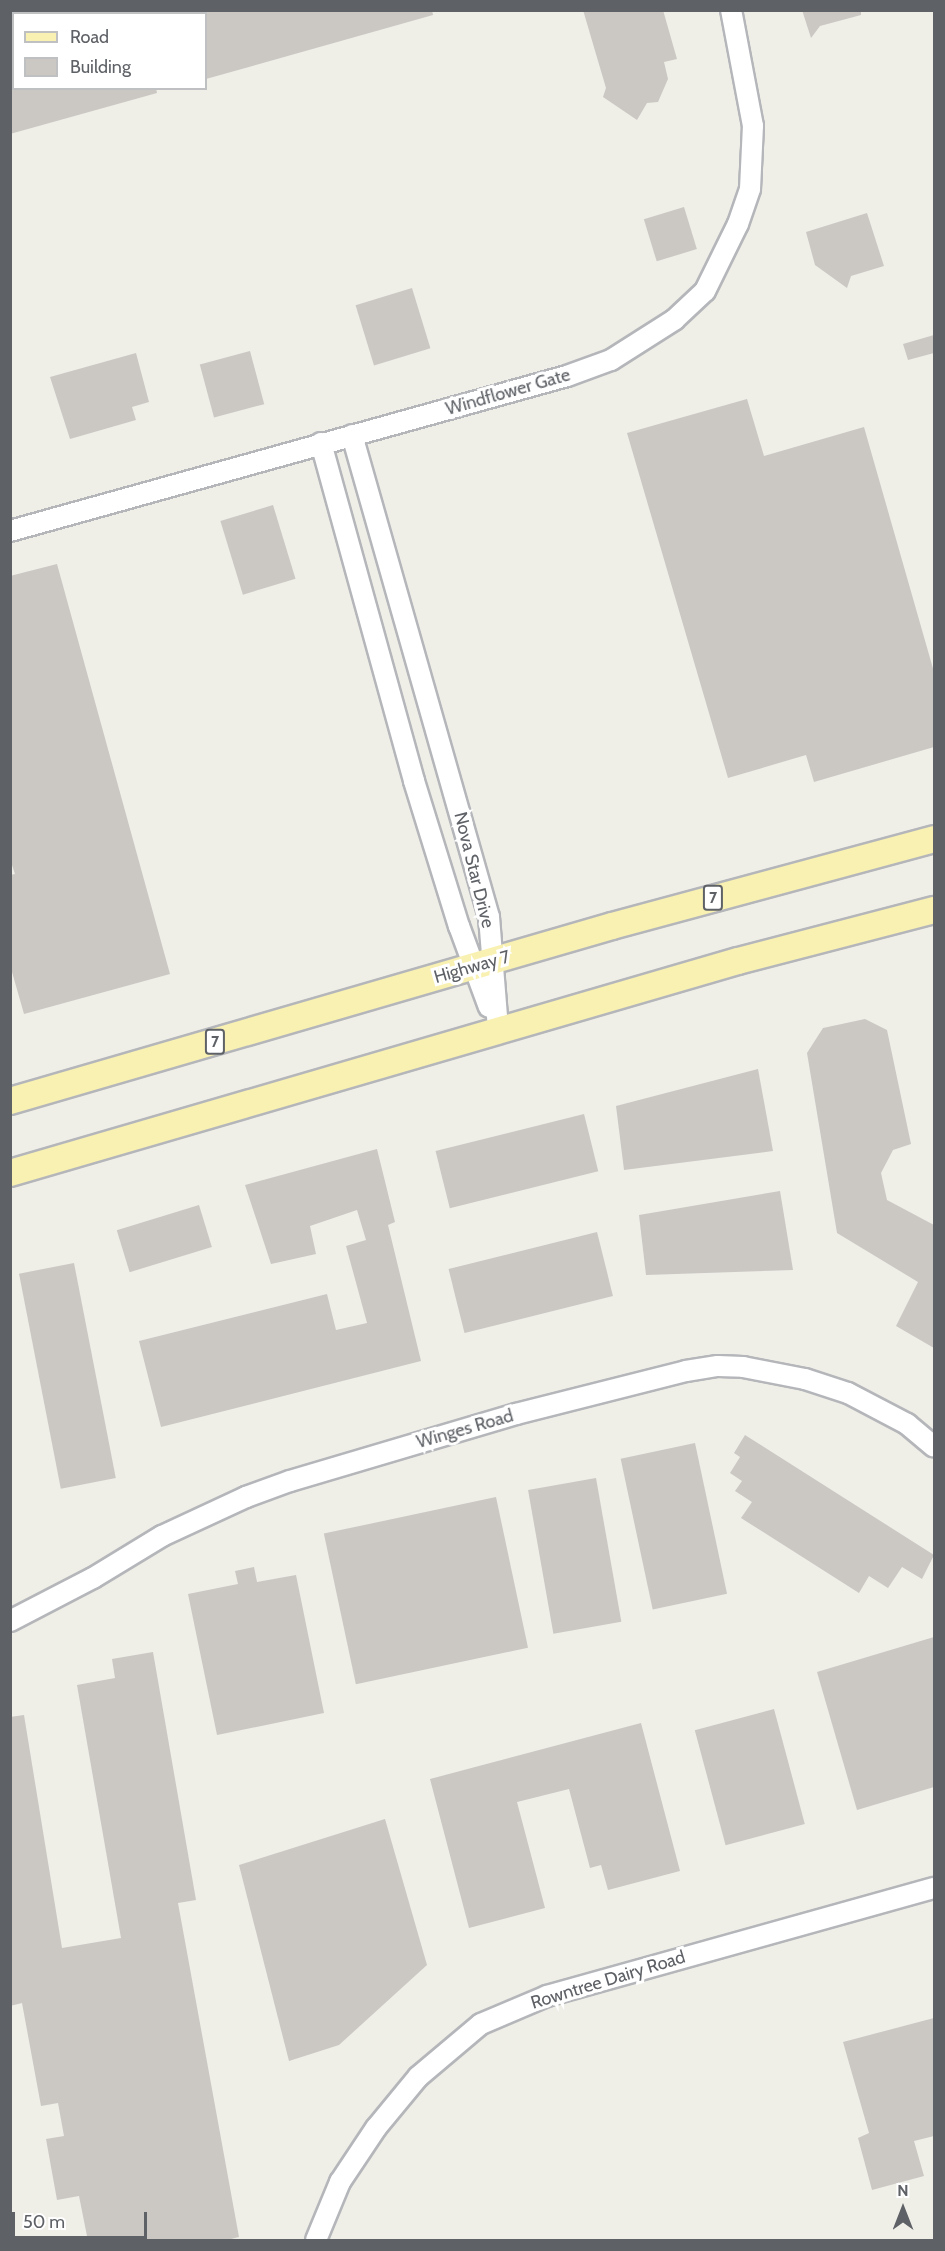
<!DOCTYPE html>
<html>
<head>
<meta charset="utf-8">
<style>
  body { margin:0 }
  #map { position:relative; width:945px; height:2251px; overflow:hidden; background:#efeee7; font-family:Cabin,sans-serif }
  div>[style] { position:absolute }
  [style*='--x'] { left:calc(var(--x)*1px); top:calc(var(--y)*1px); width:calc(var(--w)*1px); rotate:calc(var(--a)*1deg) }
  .building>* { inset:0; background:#cbc8c4; transform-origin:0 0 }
  .roads { filter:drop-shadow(2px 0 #b4b6ba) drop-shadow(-2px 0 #b4b6ba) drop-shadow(0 2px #b4b6ba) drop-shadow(0 -2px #b4b6ba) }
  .minor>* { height:20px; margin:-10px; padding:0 10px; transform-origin:10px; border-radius:10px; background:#fff }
  .major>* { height:26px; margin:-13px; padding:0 13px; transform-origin:13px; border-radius:13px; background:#f9f1b2 }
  span { translate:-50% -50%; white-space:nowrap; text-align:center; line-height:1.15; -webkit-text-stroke:6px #fff; paint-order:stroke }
  .shield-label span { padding:2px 4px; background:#fff; border:2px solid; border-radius:4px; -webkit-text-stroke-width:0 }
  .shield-label { font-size:16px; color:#5e6166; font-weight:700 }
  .street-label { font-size:18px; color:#5e6166 }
  .frame { position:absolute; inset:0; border:12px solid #5e6166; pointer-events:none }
  .legend { position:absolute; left:12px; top:12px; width:195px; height:78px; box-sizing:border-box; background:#fff; border:2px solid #bfc0c2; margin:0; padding:8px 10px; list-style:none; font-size:18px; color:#5e6166 }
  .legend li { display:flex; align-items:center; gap:12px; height:30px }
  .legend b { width:30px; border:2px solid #bfc0c2 }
  .north { position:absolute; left:873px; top:2179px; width:60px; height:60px; -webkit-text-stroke:4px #fff; paint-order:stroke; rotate:0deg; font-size:16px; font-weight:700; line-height:24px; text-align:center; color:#5e6166 }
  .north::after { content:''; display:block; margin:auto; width:21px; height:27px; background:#5e6166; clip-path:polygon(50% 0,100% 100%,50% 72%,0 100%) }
  .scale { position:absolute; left:12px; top:2212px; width:135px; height:27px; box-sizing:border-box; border:3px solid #5e6166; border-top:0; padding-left:8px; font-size:18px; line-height:21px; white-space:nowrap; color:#5e6166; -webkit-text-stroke:4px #fff; paint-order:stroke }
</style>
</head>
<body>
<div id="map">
  <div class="building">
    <div style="clip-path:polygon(206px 10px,432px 10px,433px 15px,206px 79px)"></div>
    <div style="clip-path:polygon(583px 10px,663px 10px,677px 59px,664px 62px,668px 79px,658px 102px,647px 103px,637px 120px,603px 97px,606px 88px)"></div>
    <div style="clip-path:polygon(802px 10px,861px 10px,861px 15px,820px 26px,811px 38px)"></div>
    <div style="clip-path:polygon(10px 88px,156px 88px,157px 93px,10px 134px)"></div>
    <div style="left:684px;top:207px;width:44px;height:42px;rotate:73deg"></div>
    <div style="clip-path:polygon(867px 213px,884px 266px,851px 276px,847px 288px,815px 265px,806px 232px)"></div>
    <div style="left:412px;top:288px;width:63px;height:59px;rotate:73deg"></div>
    <div style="clip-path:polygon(934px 335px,934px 353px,908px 360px,903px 344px)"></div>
    <div style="left:250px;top:351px;width:55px;height:52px;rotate:75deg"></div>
    <div style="clip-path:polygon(136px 353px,149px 402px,132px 407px,136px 420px,70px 439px,50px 377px)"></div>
    <div style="clip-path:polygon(747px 399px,764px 456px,864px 427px,934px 672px,934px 747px,814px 782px,806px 755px,728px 778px,627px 433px)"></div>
    <div style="left:273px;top:505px;width:77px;height:55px;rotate:73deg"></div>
    <div style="clip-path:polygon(57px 564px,170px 974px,24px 1014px,10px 965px,10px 875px,15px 874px,10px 859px,10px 576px)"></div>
    <div style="clip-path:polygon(865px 1019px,887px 1030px,911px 1144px,893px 1150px,881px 1173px,887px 1200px,934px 1225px,934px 1348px,896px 1326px,918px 1282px,837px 1233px,807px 1053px,823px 1028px)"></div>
    <div style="clip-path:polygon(758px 1069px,773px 1151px,624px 1170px,616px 1106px)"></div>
    <div style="left:584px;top:1114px;width:59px;height:153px;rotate:76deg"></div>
    <div style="clip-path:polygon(377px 1149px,395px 1222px,388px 1225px,421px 1361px,161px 1427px,139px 1341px,327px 1294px,336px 1330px,367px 1323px,346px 1246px,366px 1240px,357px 1210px,310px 1226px,316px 1254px,271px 1264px,245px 1185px)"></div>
    <div style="clip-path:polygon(780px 1191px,793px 1270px,646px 1275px,639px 1215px)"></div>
    <div style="left:199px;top:1205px;width:44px;height:86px;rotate:73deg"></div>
    <div style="left:597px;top:1232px;width:66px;height:153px;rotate:76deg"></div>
    <div style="left:74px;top:1263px;width:219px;height:56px;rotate:79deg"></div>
    <div style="clip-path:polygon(745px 1435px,934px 1555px,922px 1579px,902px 1567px,888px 1588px,869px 1576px,859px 1593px,741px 1518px,752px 1502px,735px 1491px,742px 1481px,730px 1473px,740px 1457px,734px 1453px)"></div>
    <div style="left:695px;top:1443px;width:154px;height:76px;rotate:78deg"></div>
    <div style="left:596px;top:1478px;width:146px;height:69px;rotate:80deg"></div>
    <div style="left:496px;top:1497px;width:154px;height:176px;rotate:78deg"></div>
    <div style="clip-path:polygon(254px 1567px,257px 1582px,296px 1575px,324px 1713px,217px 1735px,188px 1594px,238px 1584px,235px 1571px)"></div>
    <div style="clip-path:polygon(934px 1637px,934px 1787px,857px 1810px,817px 1672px)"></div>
    <div style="clip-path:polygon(153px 1652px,196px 1900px,178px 1903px,239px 2237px,223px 2241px,88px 2241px,79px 2196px,57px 2200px,46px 2139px,64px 2136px,58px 2103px,41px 2106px,22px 2003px,10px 2006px,10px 1717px,24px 1715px,62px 1948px,121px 1938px,77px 1685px,115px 1678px,112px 1659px)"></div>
    <div style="left:774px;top:1709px;width:119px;height:82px;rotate:75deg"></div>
    <div style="clip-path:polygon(641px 1723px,680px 1871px,608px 1890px,601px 1865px,590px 1868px,569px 1789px,517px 1802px,545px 1908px,469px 1928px,430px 1779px)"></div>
    <div style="clip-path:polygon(385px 1819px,427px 1965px,339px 2045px,289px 2061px,239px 1865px)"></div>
    <div style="clip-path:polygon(934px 2018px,934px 2136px,914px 2141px,924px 2176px,872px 2190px,858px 2138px,869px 2133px,843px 2042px)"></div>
  </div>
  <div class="roads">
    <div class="minor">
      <div style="--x:352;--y:435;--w:501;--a:74.13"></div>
      <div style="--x:489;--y:917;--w:113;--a:85.4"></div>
      <div style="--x:321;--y:443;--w:351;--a:74.6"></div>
      <div style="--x:414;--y:781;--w:152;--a:72.8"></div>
      <div style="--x:459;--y:926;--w:86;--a:69.7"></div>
      <div style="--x:10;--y:531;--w:578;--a:-15.55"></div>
      <div style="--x:567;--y:376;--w:47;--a:-20"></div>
      <div style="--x:611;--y:360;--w:75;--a:-32.4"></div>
      <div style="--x:674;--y:320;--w:42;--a:-43.1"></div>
      <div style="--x:705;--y:291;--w:75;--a:-63.8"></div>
      <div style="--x:738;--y:224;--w:37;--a:-71"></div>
      <div style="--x:750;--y:189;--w:63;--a:-87.3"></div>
      <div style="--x:753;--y:126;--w:118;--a:-100.7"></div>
      <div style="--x:10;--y:1621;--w:93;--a:-27.4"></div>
      <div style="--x:93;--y:1578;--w:81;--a:-31.3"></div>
      <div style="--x:162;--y:1536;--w:93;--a:-24.9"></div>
      <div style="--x:246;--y:1497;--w:47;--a:-20"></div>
      <div style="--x:290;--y:1481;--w:236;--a:-16.5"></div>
      <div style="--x:516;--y:1414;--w:175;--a:-14.2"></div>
      <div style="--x:686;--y:1371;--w:32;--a:-9"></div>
      <div style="--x:718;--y:1366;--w:25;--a:2"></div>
      <div style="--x:743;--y:1367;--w:63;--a:11"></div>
      <div style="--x:805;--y:1379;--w:45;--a:18"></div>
      <div style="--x:848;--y:1393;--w:67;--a:27.7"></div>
      <div style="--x:907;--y:1424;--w:35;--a:40"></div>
      <div style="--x:316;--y:2240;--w:63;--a:-67.5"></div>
      <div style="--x:340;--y:2182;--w:65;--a:-56.3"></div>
      <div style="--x:376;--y:2128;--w:66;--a:-50.5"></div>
      <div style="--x:418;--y:2077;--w:82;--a:-40.1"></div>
      <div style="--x:481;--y:2024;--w:72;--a:-23"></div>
      <div style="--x:547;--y:1996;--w:402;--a:-15.6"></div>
    </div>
    <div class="major">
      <div style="--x:10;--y:1101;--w:627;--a:-16.21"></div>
      <div style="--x:612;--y:926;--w:334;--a:-15.1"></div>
      <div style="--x:10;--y:1173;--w:758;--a:-16.24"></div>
      <div style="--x:738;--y:961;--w:203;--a:-14.6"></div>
    </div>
  </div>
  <div class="shield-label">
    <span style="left:713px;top:898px">7</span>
    <span style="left:215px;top:1042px">7</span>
  </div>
  <div class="street-label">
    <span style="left:508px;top:392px;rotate:-16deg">Windflower Gate</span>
    <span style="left:474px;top:870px;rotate:76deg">Nova Star Drive</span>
    <span style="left:472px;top:967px;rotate:-16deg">Highway 7</span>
    <span style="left:465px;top:1429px;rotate:-16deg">Winges Road</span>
    <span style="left:608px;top:1980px;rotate:-17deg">Rowntree Dairy Road</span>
  </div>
  <div class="frame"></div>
  <ul class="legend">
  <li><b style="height:8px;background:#f9f1b2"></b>Road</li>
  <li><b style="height:16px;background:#cbc8c4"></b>Building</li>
  </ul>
  <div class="north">N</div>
  <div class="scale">50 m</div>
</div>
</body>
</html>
